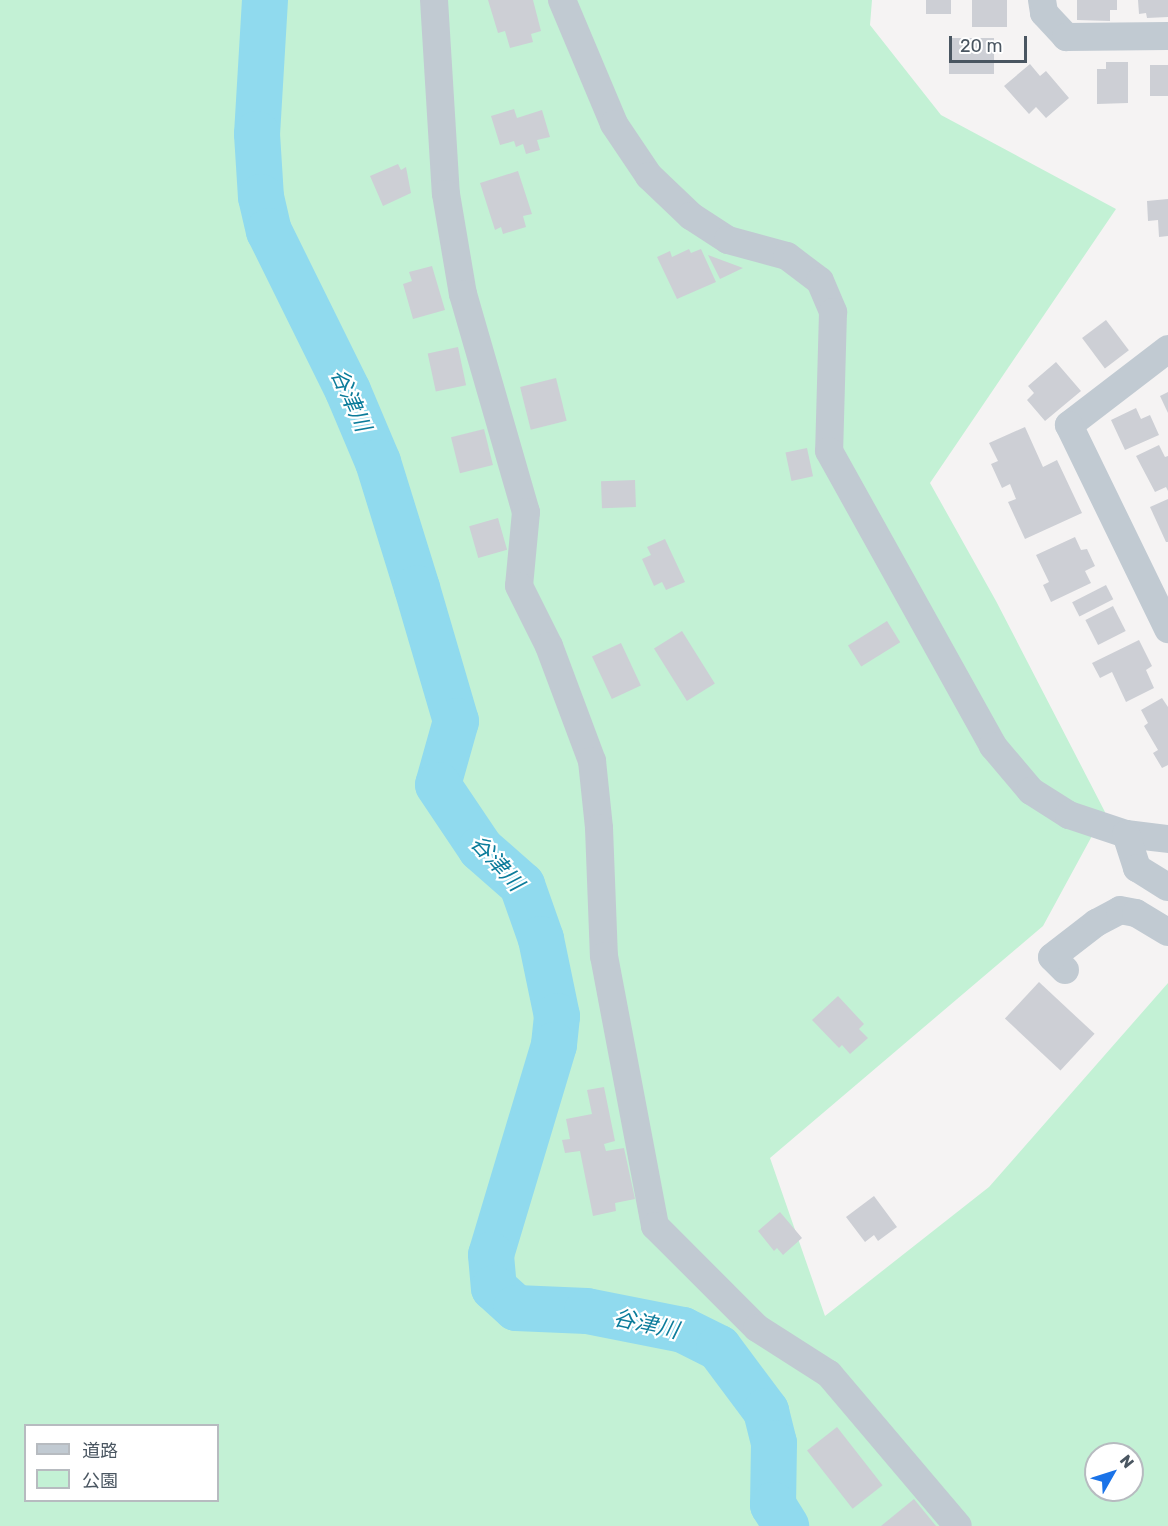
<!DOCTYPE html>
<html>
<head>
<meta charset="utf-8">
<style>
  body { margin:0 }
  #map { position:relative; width:1168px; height:1526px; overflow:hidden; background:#f5f3f3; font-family:Rubik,"Noto Sans JP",sans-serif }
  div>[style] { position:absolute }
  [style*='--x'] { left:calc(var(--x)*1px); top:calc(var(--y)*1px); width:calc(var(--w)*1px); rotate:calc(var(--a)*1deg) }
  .green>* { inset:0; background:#c3f1d5 }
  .river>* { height:46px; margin:-23px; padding:0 23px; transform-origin:23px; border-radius:23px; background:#90daee }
  .building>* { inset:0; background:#cdcfd5; transform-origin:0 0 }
  .minor>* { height:28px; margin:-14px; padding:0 14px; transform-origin:14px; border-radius:14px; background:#c1cad2 }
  span { translate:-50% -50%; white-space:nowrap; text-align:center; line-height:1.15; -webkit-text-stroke:4.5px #fff; paint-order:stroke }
  .water-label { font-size:22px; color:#0c7c9b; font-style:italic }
  .legend { position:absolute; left:24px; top:1424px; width:195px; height:78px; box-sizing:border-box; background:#fff; border:2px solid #b7bbc0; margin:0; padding:8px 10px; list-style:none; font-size:18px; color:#4a5661 }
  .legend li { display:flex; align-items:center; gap:12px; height:30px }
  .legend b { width:30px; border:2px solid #b7bbc0 }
  .north { position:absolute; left:1084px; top:1442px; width:60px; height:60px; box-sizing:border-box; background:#fff; border:2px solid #b7bbc0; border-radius:50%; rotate:51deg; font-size:16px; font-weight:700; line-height:24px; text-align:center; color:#4a5661 }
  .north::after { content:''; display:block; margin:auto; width:21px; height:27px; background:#1a73e8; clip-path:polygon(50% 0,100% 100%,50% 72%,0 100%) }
  .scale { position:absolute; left:949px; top:36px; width:78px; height:27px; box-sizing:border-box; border:3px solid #4a5661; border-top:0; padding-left:8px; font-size:18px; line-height:21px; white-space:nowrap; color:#4a5661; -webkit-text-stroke:4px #fff; paint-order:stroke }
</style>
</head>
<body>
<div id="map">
  <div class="green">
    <div style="clip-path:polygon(evenodd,0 0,872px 0,870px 25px,941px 115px,1116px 209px,930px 483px,996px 601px,1105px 812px,1043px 926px,770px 1158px,825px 1316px,989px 1187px,1168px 983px,1168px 1526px,0 1526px,0 0,26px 1426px,218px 1426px,218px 1500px,26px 1500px,26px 1426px,0 0,1096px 1454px,1132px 1454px,1132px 1490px,1096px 1490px,1096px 1454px)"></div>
  </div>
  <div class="river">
    <div style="--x:265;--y:0;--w:134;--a:93.4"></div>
    <div style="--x:257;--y:134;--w:63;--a:86.4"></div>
    <div style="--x:261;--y:197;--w:35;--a:77"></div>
    <div style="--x:269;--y:231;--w:178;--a:63.7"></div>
    <div style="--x:348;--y:391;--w:77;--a:67.1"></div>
    <div style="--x:378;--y:462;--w:132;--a:72.8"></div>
    <div style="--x:417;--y:588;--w:139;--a:73.7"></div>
    <div style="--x:456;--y:721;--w:66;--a:105.7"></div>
    <div style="--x:438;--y:785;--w:77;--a:56.1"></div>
    <div style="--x:481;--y:849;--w:55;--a:41.3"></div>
    <div style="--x:522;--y:885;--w:57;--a:70.6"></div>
    <div style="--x:541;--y:939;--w:79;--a:78.3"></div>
    <div style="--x:557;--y:1016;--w:29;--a:96"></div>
    <div style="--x:554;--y:1045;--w:219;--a:106.7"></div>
    <div style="--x:491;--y:1255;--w:33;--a:85"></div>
    <div style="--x:494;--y:1288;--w:30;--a:42"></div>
    <div style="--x:516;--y:1308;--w:71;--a:2.4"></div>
    <div style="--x:587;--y:1311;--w:98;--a:11.2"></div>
    <div style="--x:683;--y:1330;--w:40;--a:26.6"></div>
    <div style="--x:719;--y:1348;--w:79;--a:53.3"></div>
    <div style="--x:766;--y:1411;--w:33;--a:76"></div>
    <div style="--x:774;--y:1443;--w:62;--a:90.9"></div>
    <div style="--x:773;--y:1505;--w:25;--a:58"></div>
  </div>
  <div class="building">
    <div style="clip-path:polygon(488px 0,533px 0,541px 31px,531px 34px,533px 42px,510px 48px,505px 31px,498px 33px)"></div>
    <div style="left:926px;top:0;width:25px;height:14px"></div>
    <div style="left:972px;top:0;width:35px;height:27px"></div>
    <div style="clip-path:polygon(1077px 0,1117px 0,1117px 10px,1110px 10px,1110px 21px,1077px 20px)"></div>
    <div style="clip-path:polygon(1138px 0,1168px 0,1168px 17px,1147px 18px,1146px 13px,1139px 14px)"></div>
    <div style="left:949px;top:38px;width:45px;height:36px"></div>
    <div style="clip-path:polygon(1106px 62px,1128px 62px,1128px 103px,1097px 104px,1097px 69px,1106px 69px)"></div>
    <div style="clip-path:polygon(1030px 64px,1040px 76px,1046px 71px,1069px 98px,1046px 118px,1036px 107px,1029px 114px,1004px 86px)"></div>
    <div style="left:1150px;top:65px;width:18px;height:31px"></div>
    <div style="clip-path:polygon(514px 109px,517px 118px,542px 110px,550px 137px,537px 140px,540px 150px,526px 154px,523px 144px,516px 147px,514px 141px,500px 145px,491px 116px)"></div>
    <div style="clip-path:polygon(398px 164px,401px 170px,406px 167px,411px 193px,383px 206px,370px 176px)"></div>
    <div style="clip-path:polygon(518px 171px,532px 214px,523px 216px,526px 227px,503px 234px,501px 227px,495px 230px,480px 183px)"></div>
    <div style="clip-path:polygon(1168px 199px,1168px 236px,1159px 237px,1158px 220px,1148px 221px,1147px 201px)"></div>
    <div style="clip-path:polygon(689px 249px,691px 253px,701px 249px,716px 282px,677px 299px,657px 257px,670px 251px,672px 257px)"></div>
    <div style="clip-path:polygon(708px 255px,743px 268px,720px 279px)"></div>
    <div style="clip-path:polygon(432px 266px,445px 310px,413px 319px,403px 284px,412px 281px,409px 272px)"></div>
    <div style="left:1106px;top:320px;width:38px;height:30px;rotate:53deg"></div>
    <div style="left:458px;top:347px;width:39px;height:31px;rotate:78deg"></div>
    <div style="clip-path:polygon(1056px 362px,1081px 391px,1045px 421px,1027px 400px,1034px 393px,1028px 386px)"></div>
    <div style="left:556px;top:378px;width:44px;height:37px;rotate:76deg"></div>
    <div style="clip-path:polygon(1168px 392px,1168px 413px,1160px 396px)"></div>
    <div style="clip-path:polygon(1136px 408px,1141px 419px,1150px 415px,1159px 435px,1125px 450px,1111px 420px)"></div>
    <div style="clip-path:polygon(1025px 427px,1043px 467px,1057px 460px,1082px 513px,1025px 539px,1008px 502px,1016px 499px,1010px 484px,1002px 488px,991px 464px,998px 461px,989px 443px)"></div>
    <div style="left:484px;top:429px;width:37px;height:34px;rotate:76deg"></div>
    <div style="clip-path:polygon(1159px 445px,1165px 457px,1168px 456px,1168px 491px,1166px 487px,1155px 492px,1136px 456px)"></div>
    <div style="left:807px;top:448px;width:29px;height:22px;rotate:78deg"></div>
    <div style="left:635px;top:480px;width:27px;height:34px;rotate:88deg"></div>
    <div style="clip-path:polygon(1168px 499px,1168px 542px,1166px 542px,1150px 507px)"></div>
    <div style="left:498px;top:518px;width:33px;height:30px;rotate:74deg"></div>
    <div style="clip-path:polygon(1075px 537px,1081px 550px,1087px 549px,1095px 566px,1085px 571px,1091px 583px,1051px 602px,1043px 585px,1049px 582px,1036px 555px)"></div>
    <div style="clip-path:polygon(665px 539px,685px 582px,666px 590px,662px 582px,654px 586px,642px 559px,651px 555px,647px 547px)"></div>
    <div style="left:1106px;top:585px;width:16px;height:38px;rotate:63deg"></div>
    <div style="left:1113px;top:606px;width:28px;height:31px;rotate:63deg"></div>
    <div style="left:887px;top:621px;width:25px;height:46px;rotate:58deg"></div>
    <div style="left:682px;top:631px;width:62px;height:33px;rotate:58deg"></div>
    <div style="clip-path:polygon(1139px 640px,1152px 666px,1146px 670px,1154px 688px,1126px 702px,1112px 672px,1100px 678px,1092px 663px)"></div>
    <div style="left:621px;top:643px;width:47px;height:32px;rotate:65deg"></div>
    <div style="clip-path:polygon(1162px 698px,1168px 707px,1168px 765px,1162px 768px,1153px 753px,1158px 750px,1144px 726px,1148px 723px,1141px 710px)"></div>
    <div style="left:1039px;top:982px;width:76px;height:50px;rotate:43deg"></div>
    <div style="clip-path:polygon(838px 996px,864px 1024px,859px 1029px,868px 1038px,850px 1054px,842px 1045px,839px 1048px,812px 1020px)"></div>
    <div style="clip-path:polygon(604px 1087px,615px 1141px,604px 1144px,606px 1151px,624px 1148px,635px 1199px,615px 1203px,616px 1211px,593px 1216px,580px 1151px,565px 1153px,562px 1140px,570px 1139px,566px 1119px,592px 1114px,587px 1090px)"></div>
    <div style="clip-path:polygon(874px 1196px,897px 1227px,878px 1241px,874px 1235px,865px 1242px,846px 1217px)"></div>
    <div style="clip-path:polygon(780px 1212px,802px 1238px,783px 1255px,777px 1248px,774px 1251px,758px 1231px)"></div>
    <div style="left:837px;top:1427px;width:74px;height:38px;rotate:52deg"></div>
    <div style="clip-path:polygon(914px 1499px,936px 1526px,881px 1526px)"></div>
  </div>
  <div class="minor">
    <div style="--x:434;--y:0;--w:194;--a:86.5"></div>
    <div style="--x:446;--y:194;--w:101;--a:80.4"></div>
    <div style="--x:463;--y:294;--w:227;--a:73.9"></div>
    <div style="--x:526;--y:512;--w:74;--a:95.4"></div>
    <div style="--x:519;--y:586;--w:67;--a:63.4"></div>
    <div style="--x:549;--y:646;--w:123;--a:69.5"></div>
    <div style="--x:592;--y:761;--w:67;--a:84"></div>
    <div style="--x:599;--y:828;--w:128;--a:87.8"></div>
    <div style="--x:604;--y:956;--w:275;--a:79.3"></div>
    <div style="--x:655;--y:1226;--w:144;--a:45"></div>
    <div style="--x:757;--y:1328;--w:85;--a:32.6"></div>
    <div style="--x:829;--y:1374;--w:199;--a:49.7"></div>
    <div style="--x:562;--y:0;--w:134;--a:67.2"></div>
    <div style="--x:614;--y:124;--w:63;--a:56.1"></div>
    <div style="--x:649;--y:176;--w:58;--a:43.6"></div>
    <div style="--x:691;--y:216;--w:44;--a:33"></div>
    <div style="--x:728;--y:240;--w:61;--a:15.2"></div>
    <div style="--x:787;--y:256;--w:41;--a:37.1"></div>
    <div style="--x:820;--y:281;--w:34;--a:67"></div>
    <div style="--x:833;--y:312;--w:139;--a:91.6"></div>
    <div style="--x:829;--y:451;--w:338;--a:60.9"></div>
    <div style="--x:993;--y:746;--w:59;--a:49.8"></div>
    <div style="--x:1031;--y:791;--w:45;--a:32.3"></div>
    <div style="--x:1069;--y:815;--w:60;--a:18.4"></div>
    <div style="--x:1126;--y:834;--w:42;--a:6.8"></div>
    <div style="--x:1042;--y:0;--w:13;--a:81"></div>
    <div style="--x:1044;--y:13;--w:33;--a:47"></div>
    <div style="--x:1066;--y:37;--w:102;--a:-0.6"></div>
    <div style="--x:1168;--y:349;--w:125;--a:142.5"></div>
    <div style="--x:1069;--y:425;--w:227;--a:64.1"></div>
    <div style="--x:1126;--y:834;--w:36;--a:72"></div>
    <div style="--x:1137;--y:868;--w:36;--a:32"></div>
    <div style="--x:1065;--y:970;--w:18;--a:-135"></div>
    <div style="--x:1052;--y:957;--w:56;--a:-37.7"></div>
    <div style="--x:1096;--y:923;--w:27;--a:-28"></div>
    <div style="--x:1120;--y:910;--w:16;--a:11"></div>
    <div style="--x:1136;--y:913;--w:37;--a:31"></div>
  </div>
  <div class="water-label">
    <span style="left:351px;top:400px;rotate:66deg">谷津川</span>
    <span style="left:497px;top:863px;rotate:48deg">谷津川</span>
    <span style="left:646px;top:1324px;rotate:12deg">谷津川</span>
  </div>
  <ul class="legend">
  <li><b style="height:8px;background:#c1cad2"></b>道路</li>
  <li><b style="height:16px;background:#c3f1d5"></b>公園</li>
  </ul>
  <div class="north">N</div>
  <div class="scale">20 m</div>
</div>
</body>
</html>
